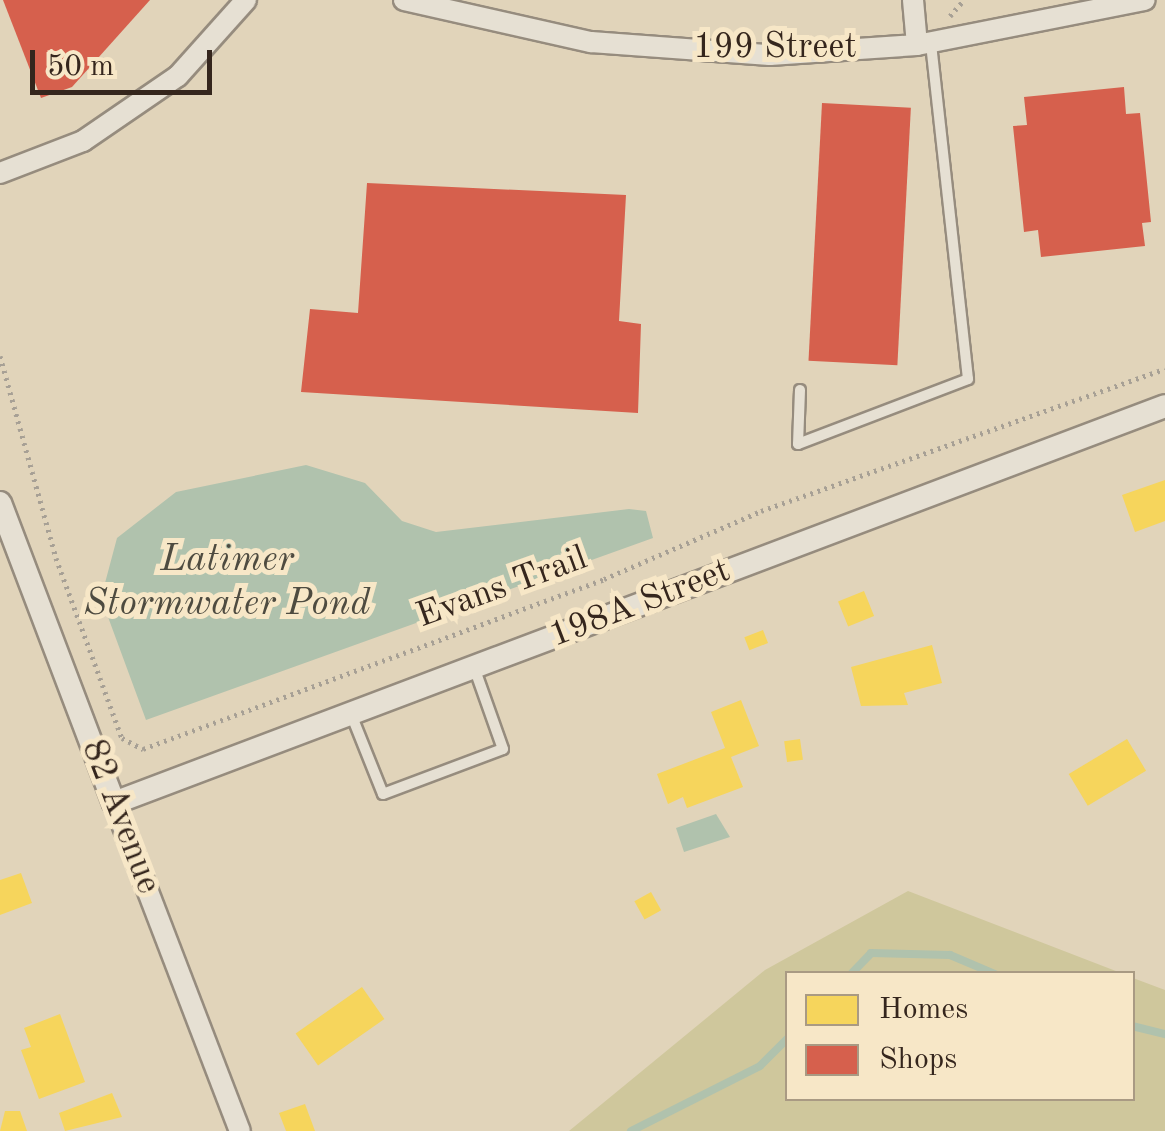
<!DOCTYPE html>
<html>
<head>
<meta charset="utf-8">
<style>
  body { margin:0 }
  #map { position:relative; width:1165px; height:1131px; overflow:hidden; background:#e1d4ba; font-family:"Old Standard TT",serif }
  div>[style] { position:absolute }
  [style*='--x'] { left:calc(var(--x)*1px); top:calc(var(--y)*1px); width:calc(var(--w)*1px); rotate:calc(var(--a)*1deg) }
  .green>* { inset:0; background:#cfc79c }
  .water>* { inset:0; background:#b0c2ad }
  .homes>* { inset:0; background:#f6d55c; transform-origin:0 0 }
  .shops>* { inset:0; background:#d6604d; transform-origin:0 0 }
  .stream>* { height:8px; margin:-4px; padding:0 4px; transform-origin:4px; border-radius:4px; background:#b0c2ad }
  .path>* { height:5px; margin-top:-2.5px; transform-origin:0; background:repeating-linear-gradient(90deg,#a7a095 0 2.5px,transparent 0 7.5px) }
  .roads { filter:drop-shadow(2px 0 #968c7e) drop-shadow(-2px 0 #968c7e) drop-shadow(0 2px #968c7e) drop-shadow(0 -2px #968c7e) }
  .service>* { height:10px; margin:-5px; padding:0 5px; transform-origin:5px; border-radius:5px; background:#e6e0d3 }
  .minor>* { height:20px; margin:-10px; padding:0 10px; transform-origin:10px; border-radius:10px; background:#e6e0d3 }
  .tertiary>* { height:22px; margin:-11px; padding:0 11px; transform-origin:11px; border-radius:11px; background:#e6e0d3 }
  span { translate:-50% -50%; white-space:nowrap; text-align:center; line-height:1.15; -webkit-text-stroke:10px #f7e7c7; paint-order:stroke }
  .street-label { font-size:35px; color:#35261d }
  .water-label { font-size:38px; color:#4e4b40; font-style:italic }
  .legend { position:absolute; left:785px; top:971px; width:350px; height:130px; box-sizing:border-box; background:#f7e7c7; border:2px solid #a99a83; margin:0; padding:12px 18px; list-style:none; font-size:30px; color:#35261d }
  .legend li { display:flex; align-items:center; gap:20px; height:50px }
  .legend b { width:50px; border:2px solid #a99a83 }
  .scale { position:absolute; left:30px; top:50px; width:182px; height:45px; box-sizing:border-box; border:5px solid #35261d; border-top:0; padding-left:12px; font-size:30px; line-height:35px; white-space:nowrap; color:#35261d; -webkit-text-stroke:8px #f7e7c7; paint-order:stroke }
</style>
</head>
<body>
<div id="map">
  <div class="green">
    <div style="clip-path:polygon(908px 891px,1121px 973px,788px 974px,788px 1098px,1132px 1098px,1133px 978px,1165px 990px,1165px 1131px,569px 1131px,765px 970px)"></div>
  </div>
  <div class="water">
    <div style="clip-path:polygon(306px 465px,365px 483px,402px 521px,436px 532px,629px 509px,646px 511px,653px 538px,146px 720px,101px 598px,117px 538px,176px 492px)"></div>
    <div style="clip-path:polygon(716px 814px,730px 837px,684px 852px,676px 828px)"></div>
  </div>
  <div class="homes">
    <div style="clip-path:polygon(1165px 480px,1165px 521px,1135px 532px,1122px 495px)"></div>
    <div style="left:864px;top:591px;width:27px;height:28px;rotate:68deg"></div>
    <div style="left:763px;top:630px;width:14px;height:20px;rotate:69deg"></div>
    <div style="clip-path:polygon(932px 645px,942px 683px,904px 693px,908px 705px,861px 706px,851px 667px)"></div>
    <div style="clip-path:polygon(741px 700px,759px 746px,731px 757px,743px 787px,687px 808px,683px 797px,668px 804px,657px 774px,725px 748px,711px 712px)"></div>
    <div style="left:800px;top:739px;width:21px;height:16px;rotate:82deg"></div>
    <div style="left:1127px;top:739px;width:37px;height:68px;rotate:59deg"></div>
    <div style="clip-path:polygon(21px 873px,32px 903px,0 915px,0 880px)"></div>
    <div style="left:651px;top:892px;width:21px;height:19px;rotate:61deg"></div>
    <div style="left:362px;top:987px;width:39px;height:81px;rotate:55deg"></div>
    <div style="clip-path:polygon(60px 1014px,85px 1082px,39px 1099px,21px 1050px,31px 1047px,24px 1028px)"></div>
    <div style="clip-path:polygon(112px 1093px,122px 1117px,65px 1131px,59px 1113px)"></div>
    <div style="clip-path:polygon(305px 1104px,315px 1131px,286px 1131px,279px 1113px)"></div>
    <div style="clip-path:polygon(5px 1111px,20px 1111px,27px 1131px,0 1131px)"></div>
  </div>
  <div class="shops">
    <div style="clip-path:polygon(3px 0,150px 0,72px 87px,41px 98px)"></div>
    <div style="clip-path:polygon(1124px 87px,1126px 114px,1140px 113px,1151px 222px,1142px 223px,1145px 246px,1041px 257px,1038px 230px,1024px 232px,1013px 126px,1027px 125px,1024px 97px)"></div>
    <div style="left:822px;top:103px;width:89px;height:258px;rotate:3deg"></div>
    <div style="clip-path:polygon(367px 183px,626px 195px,619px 321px,641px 324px,638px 413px,301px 392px,310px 309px,358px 313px)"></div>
  </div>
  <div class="stream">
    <div style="--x:851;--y:974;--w:29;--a:-46"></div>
    <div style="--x:871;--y:953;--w:79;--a:1.5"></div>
    <div style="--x:950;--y:955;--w:49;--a:22.9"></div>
    <div style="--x:1132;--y:1026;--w:34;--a:14"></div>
    <div style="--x:631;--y:1131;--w:144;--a:-26.7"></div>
    <div style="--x:760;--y:1066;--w:40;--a:-45"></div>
  </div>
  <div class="path">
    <div style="--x:950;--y:16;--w:21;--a:-49"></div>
    <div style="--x:0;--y:356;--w:210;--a:74.5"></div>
    <div style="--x:56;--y:558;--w:192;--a:69.9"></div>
    <div style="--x:122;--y:738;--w:24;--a:28"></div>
    <div style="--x:143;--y:749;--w:491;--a:-20.2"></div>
    <div style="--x:604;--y:579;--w:171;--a:-23.4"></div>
    <div style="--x:761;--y:511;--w:428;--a:-19.4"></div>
  </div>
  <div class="roads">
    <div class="service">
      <div style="--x:800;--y:390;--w:54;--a:92.1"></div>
      <div style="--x:798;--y:444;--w:182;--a:-20.9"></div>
      <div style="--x:968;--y:379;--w:338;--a:-96.3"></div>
      <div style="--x:351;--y:714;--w:86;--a:68.2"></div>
      <div style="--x:383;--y:794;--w:128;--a:-20.6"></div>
      <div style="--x:503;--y:749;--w:87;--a:-109.5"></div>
    </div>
    <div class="minor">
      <div style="--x:404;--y:0;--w:192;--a:12.7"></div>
      <div style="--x:591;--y:42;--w:179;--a:4.2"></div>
      <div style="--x:770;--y:55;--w:147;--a:-3.9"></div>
      <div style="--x:917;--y:45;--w:232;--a:-11.2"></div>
      <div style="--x:913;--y:0;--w:45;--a:84.9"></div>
      <div style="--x:0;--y:173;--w:89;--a:-21.1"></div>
      <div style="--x:83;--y:141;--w:115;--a:-34.4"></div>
      <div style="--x:178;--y:76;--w:102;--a:-48.2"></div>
      <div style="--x:114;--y:803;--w:351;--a:69"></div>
    </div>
    <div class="tertiary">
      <div style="--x:0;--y:503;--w:321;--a:69.2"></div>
      <div style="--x:114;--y:803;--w:1123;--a:-20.69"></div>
    </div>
  </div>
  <div class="street-label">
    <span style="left:775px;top:48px">199 Street</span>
    <span style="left:502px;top:588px;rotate:-20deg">Evans Trail</span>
    <span style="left:640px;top:604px;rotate:-21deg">198A Street</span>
    <span style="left:120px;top:817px;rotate:69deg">82 Avenue</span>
  </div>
  <div class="water-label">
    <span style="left:227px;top:583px">Latimer<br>Stormwater Pond</span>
  </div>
  <ul class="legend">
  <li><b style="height:28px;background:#f6d55c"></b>Homes</li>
  <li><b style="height:28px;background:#d6604d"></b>Shops</li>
  </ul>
  <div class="scale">50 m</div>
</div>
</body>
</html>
